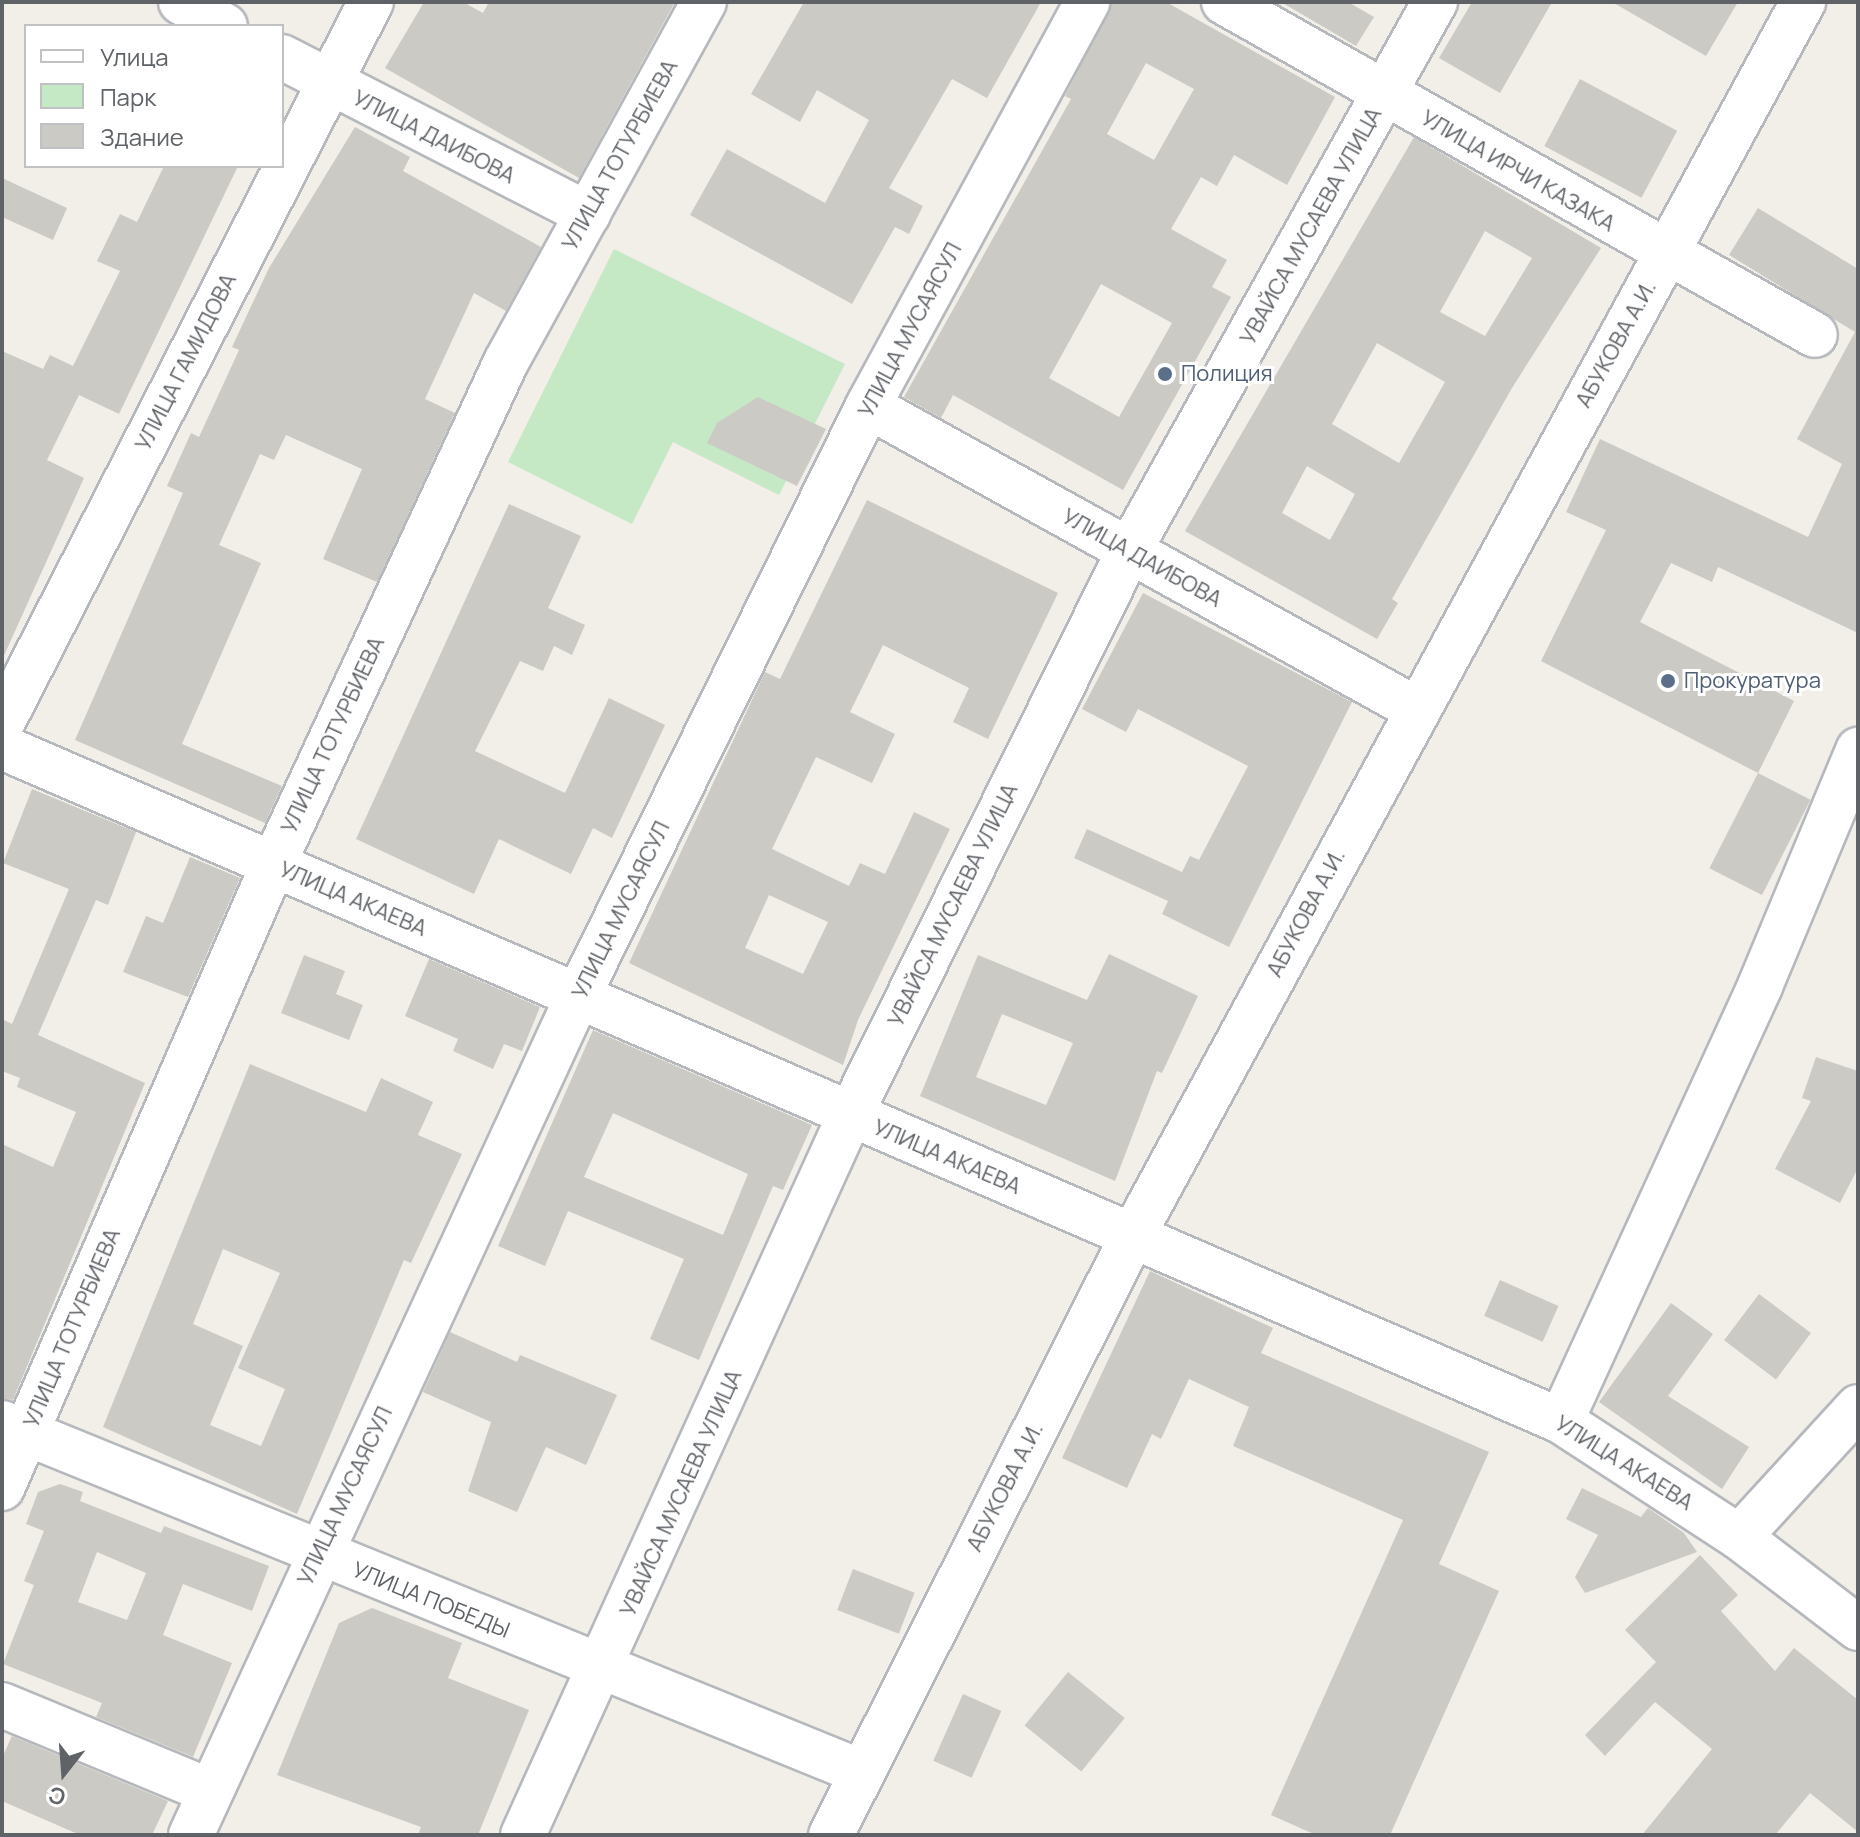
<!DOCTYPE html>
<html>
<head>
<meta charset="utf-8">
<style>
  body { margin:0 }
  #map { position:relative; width:1860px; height:1837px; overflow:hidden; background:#f1efe8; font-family:Manrope,sans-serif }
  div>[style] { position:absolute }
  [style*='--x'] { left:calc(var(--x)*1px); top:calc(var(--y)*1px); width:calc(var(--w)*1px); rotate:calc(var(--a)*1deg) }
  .green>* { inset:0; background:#c5e8c5 }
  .building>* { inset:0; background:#cccac5; transform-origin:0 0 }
  .roads { filter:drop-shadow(2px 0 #b5b8bc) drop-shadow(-2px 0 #b5b8bc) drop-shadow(0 2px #b5b8bc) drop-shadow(0 -2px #b5b8bc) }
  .minor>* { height:44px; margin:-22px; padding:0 22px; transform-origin:22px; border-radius:22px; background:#fff }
  .dots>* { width:22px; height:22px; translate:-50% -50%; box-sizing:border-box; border:4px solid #fff; border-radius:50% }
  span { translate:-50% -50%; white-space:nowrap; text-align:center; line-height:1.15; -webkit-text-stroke:6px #fff; paint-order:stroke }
  .street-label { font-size:22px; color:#5f6368 }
  .service-label { font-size:22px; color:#4e5e75 }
  .left { translate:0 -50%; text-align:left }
  .frame { position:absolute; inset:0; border:4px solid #5f6368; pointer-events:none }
  .legend { position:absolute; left:24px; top:24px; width:260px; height:144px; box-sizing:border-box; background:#fff; border:2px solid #bfc1c3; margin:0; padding:10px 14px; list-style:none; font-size:24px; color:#5f6368 }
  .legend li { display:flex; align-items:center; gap:16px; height:40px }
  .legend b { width:40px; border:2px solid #bfc1c3 }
  .north { position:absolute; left:24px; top:1733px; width:80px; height:80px; -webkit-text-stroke:6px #fff; paint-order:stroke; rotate:197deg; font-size:22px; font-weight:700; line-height:32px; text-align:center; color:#5f6368 }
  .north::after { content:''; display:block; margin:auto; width:28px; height:36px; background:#5f6368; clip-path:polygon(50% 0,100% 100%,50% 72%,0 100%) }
</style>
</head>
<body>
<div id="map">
  <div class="green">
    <div style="clip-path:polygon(614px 249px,845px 364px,779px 495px,673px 442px,632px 524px,508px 462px)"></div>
  </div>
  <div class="building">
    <div style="clip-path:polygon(424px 2px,463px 2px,483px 13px,489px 2px,675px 2px,579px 178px,385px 68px)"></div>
    <div style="clip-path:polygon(804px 2px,1041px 2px,987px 98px,952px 79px,889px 188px,923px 206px,909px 234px,895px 227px,852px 304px,690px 215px,727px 149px,825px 203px,869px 120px,817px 90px,800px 122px,751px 94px)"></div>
    <div style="clip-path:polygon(evenodd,1112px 2px,1166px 2px,1335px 97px,1287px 185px,1234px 155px,1217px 186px,1201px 177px,1171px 229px,1227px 260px,1212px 287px,1231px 297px,1123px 490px,953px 395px,941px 418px,904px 397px,1071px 99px,1065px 96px,1112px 2px,1146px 63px,1194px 89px,1154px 160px,1107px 134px,1146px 63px,1112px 2px,1101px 284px,1172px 323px,1119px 417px,1049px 378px,1101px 284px)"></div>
    <div style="clip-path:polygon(1281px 2px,1348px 2px,1374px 17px,1356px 46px)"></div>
    <div style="clip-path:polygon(1472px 2px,1552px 2px,1500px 93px,1439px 58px)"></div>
    <div style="clip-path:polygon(1612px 2px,1738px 2px,1706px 56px)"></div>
    <div style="left:1580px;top:79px;width:110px;height:76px;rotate:28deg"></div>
    <div style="clip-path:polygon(355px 127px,410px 157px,403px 171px,541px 247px,506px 311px,474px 293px,425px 399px,455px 413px,377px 582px,323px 559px,362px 469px,286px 435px,274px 460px,260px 454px,219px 545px,261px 563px,182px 744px,282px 786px,265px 823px,75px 740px,183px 493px,167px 486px,191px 433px,199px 437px,239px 350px,232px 347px,269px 268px)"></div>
    <div style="clip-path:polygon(evenodd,1414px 137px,1601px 248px,1512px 388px,1392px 599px,1398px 603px,1377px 639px,1185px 531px,1414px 137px,1485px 231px,1532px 258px,1485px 336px,1440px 312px,1485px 231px,1414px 137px,1377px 343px,1445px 382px,1399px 463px,1332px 424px,1377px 343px,1414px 137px,1307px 466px,1355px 494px,1330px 540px,1282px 513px,1307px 466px)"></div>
    <div style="clip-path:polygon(164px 166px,238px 166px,119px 414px,79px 395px,47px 460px,84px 478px,2px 660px,2px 351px,43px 369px,50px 355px,73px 366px,120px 271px,97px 261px,120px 214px,137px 222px)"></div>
    <div style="clip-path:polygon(2px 178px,67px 208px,53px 240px,2px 217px)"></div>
    <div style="clip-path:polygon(1758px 208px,1858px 269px,1858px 633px,1718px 567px,1712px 582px,1671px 563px,1640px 622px,1794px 701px,1758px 773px,1541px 661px,1606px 530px,1566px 512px,1600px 439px,1808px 537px,1842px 464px,1797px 439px,1855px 332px,1729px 255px)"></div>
    <div style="clip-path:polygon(758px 397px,826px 429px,797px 486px,707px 443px,717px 423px)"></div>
    <div style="clip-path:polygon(evenodd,867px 500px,1058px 593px,988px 739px,953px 722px,969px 688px,883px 645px,850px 712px,895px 734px,872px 783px,816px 757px,772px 849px,849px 886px,860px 863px,885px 874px,914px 812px,950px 829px,858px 1020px,843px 1065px,629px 963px,765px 672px,780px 679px,867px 500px,769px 895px,828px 922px,803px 974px,745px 948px,769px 895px)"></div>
    <div style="clip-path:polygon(509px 504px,581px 536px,548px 608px,585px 625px,572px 655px,554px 646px,543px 671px,520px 661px,475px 751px,565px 793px,609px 698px,665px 725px,612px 838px,593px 828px,571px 874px,499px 839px,474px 894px,356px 839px)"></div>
    <div style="clip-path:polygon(1143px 593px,1352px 702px,1229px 947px,1162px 914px,1168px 901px,1074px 858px,1087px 829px,1182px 872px,1190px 856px,1199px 860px,1248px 766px,1138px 709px,1126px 732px,1082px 709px)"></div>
    <div style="left:1758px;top:773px;width:59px;height:107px;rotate:27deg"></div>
    <div style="clip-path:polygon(32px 789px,136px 832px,108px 905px,96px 900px,38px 1035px,145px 1083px,13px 1400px,2px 1399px,2px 1144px,53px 1167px,76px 1112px,17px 1087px,20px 1078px,2px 1071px,2px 1019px,12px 1024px,69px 889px,3px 863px)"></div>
    <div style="clip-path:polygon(190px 857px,240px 878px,188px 997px,123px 972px,146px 916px,163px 923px)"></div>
    <div style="clip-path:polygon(evenodd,1109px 954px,1198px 996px,1162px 1073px,1157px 1071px,1115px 1181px,920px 1096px,978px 955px,1087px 1000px,1109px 954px,1002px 1014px,1073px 1043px,1046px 1105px,976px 1077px,1002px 1014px)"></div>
    <div style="clip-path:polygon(304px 955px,345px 971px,336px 994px,363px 1005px,349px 1040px,281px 1013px)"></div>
    <div style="clip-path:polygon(429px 959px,540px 1007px,522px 1051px,504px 1044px,493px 1069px,453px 1051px,458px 1039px,405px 1016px)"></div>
    <div style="clip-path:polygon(evenodd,593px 1030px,812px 1125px,783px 1190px,773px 1186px,699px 1360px,650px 1339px,684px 1259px,568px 1211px,545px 1266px,498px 1246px,593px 1030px,613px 1113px,748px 1174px,723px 1235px,584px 1177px,613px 1113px)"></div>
    <div style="clip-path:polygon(1816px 1057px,1858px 1071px,1858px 1168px,1840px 1203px,1775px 1169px,1811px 1101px,1802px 1098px)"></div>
    <div style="clip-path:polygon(evenodd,250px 1064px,366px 1112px,381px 1078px,433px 1102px,418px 1135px,462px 1154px,411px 1263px,404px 1260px,297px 1514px,103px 1427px,250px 1064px,223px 1249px,280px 1273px,238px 1368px,285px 1389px,261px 1446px,210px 1425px,243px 1346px,193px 1324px,223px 1249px)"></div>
    <div style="clip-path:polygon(1150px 1271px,1273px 1328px,1261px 1353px,1489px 1452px,1439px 1564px,1499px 1591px,1390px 1835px,1316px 1835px,1271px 1815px,1403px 1520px,1233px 1446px,1249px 1407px,1189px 1379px,1161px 1439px,1152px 1434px,1127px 1488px,1062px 1458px)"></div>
    <div style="left:1500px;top:1280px;width:64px;height:39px;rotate:24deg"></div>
    <div style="left:1759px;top:1294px;width:65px;height:58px;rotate:37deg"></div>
    <div style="clip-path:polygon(1671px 1303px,1713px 1334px,1668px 1396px,1749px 1447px,1722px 1489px,1599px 1402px)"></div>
    <div style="clip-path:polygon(450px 1332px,517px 1362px,520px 1355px,617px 1395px,586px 1465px,546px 1447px,517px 1512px,468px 1491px,491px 1422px,423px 1392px)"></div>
    <div style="clip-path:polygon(evenodd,60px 1484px,83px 1492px,80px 1501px,161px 1533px,164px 1526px,269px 1566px,252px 1611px,183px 1584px,163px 1635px,232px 1663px,193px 1757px,96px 1717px,102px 1703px,3px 1664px,34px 1585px,24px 1581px,44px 1531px,26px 1524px,38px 1492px,60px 1484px,97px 1552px,146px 1573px,127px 1620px,78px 1602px,97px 1552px)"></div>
    <div style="clip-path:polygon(1582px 1488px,1641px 1517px,1648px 1508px,1684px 1533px,1697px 1552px,1585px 1593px,1575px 1577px,1598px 1535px,1566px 1519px)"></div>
    <div style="clip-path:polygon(1700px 1555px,1738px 1595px,1721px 1611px,1775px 1671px,1794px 1648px,1858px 1700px,1858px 1832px,1810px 1793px,1775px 1835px,1642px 1835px,1712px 1749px,1655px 1702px,1605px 1756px,1585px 1735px,1656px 1662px,1625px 1630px)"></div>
    <div style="left:853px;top:1569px;width:66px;height:44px;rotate:21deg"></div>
    <div style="clip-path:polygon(372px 1608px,462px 1643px,448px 1678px,529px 1710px,478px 1835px,418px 1835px,421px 1827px,277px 1775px,339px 1623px)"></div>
    <div style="left:1068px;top:1672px;width:73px;height:69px;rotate:39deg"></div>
    <div style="left:963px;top:1694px;width:42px;height:73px;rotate:24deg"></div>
    <div style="clip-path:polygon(12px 1736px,168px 1801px,152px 1835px,80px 1835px,2px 1801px,2px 1758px)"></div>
  </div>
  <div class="roads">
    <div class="minor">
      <div style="--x:181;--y:2;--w:50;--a:28.6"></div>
      <div style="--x:1224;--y:2;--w:678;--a:29.4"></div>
      <div style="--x:282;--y:57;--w:344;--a:27.2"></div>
      <div style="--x:868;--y:406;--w:626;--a:28.94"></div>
      <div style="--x:2;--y:723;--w:810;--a:-62.9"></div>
      <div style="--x:2;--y:747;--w:1698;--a:23.38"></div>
      <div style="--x:1561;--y:1421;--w:212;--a:33.1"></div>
      <div style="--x:1739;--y:1537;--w:150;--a:37.4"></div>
      <div style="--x:1561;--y:1421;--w:478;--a:-65.4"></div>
      <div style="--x:1760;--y:986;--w:256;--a:-67.4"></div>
      <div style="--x:2;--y:1423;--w:927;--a:22.11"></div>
      <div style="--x:2;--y:1488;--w:679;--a:-66.49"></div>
      <div style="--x:273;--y:865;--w:554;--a:-65.15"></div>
      <div style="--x:506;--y:362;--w:411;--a:-61.2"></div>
      <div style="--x:1739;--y:1537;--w:176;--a:-47.5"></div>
      <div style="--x:2;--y:1705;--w:225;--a:22.5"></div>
      <div style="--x:191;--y:1835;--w:924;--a:-65.24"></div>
      <div style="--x:578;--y:996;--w:657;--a:-63.82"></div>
      <div style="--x:868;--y:406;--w:460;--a:-61.5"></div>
      <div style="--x:523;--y:1835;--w:791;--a:-65.57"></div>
      <div style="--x:850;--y:1115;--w:629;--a:-63.68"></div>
      <div style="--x:1129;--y:551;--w:629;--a:-60.87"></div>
      <div style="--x:831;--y:1835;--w:669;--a:-63.28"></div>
      <div style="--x:1132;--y:1237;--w:1406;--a:-61.48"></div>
    </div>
  </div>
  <div class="dots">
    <div style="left:1165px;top:374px;background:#5c6f8a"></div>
    <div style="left:1668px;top:681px;background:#5c6f8a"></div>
  </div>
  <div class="street-label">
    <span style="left:434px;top:137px;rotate:27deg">УЛИЦА ДАИБОВА</span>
    <span style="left:620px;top:155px;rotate:-61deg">УЛИЦА ТОТУРБИЕВА</span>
    <span style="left:1518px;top:171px;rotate:30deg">УЛИЦА ИРЧИ КАЗАКА</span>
    <span style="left:1311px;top:226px;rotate:-61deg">УВАЙСА МУСАЕВА УЛИЦА</span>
    <span style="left:910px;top:330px;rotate:-62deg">УЛИЦА МУСАЯСУЛ</span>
    <span style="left:1616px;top:344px;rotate:-61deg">АБУКОВА А.И.</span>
    <span style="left:186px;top:362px;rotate:-63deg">УЛИЦА ГАМИДОВА</span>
    <span style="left:1142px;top:558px;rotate:29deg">УЛИЦА ДАИБОВА</span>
    <span style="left:333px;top:735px;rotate:-65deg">УЛИЦА ТОТУРБИЕВА</span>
    <span style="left:353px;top:899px;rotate:23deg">УЛИЦА АКАЕВА</span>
    <span style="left:953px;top:905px;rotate:-64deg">УВАЙСА МУСАЕВА УЛИЦА</span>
    <span style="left:621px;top:910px;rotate:-64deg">УЛИЦА МУСАЯСУЛ</span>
    <span style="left:1306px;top:913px;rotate:-62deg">АБУКОВА А.И.</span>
    <span style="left:947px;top:1157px;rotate:23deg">УЛИЦА АКАЕВА</span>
    <span style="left:72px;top:1328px;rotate:-67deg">УЛИЦА ТОТУРБИЕВА</span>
    <span style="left:1624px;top:1463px;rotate:32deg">УЛИЦА АКАЕВА</span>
    <span style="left:1005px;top:1487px;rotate:-63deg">АБУКОВА А.И.</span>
    <span style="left:681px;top:1493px;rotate:-66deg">УВАЙСА МУСАЕВА УЛИЦА</span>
    <span style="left:345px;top:1496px;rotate:-65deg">УЛИЦА МУСАЯСУЛ</span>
    <span style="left:431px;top:1600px;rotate:22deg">УЛИЦА ПОБЕДЫ</span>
  </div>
  <div class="service-label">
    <span class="left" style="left:1181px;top:374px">Полиция</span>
    <span class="left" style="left:1684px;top:681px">Прокуратура</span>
  </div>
  <div class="frame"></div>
  <ul class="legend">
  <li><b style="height:10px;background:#fff"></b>Улица</li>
  <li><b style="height:22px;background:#c5e8c5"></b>Парк</li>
  <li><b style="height:22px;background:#cccac5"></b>Здание</li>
  </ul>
  <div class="north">С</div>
</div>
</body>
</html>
